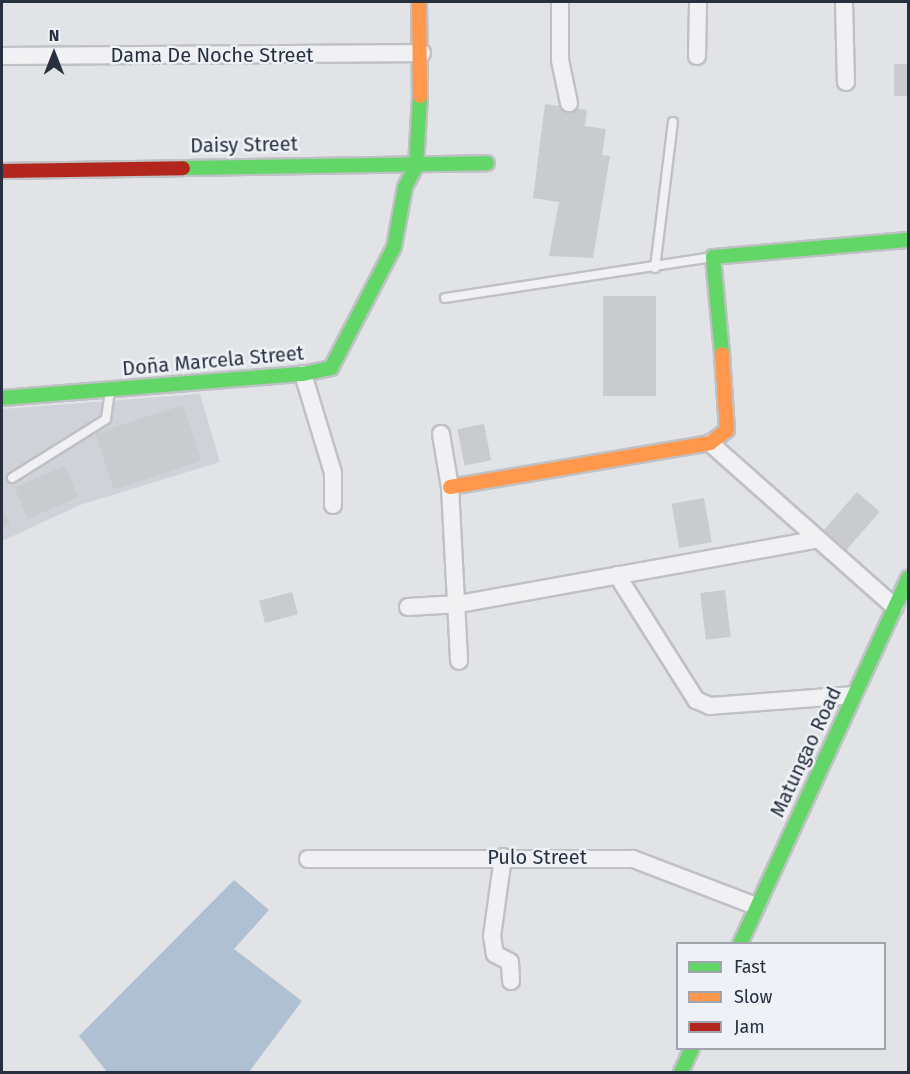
<!DOCTYPE html>
<html>
<head>
<meta charset="utf-8">
<style>
  body { margin:0 }
  #map { position:relative; width:910px; height:1074px; overflow:hidden; background:#e1e3e6; font-family:"Fira Sans",sans-serif }
  div>[style] { position:absolute }
  [style*='--x'] { left:calc(var(--x)*1px); top:calc(var(--y)*1px); width:calc(var(--w)*1px); rotate:calc(var(--a)*1deg) }
  .built>* { inset:0; background:#cfd3d9 }
  .water>* { inset:0; background:#afc0d2 }
  .building>* { inset:0; background:#c9cbce; transform-origin:0 0 }
  .roads { filter:drop-shadow(2px 0 #bfc1c4) drop-shadow(-2px 0 #bfc1c4) drop-shadow(0 2px #bfc1c4) drop-shadow(0 -2px #bfc1c4) }
  .lane>* { height:8px; margin:-4px; padding:0 4px; transform-origin:4px; border-radius:4px; background:#f1f1f3 }
  .street>* { height:16px; margin:-8px; padding:0 8px; transform-origin:8px; border-radius:8px; background:#f1f1f3 }
  .fast>* { height:14px; margin:-7px; padding:0 7px; transform-origin:7px; border-radius:7px; background:#63d668 }
  .slow>* { height:14px; margin:-7px; padding:0 7px; transform-origin:7px; border-radius:7px; background:#ff974d }
  .jam>* { height:14px; margin:-7px; padding:0 7px; transform-origin:7px; border-radius:7px; background:#b3261e }
  span { translate:-50% -50%; white-space:nowrap; text-align:center; line-height:1.15; -webkit-text-stroke:5px #eef2f6; paint-order:stroke }
  .street-label { font-size:20px; color:#283040 }
  .frame { position:absolute; inset:0; border:3px solid #283040; pointer-events:none }
  .legend { position:absolute; left:676px; top:942px; width:210px; height:108px; box-sizing:border-box; background:#eef2f6; border:2px solid #9fa4ad; margin:0; padding:8px 10px; list-style:none; font-size:18px; color:#283040 }
  .legend li { display:flex; align-items:center; gap:12px; height:30px }
  .legend b { width:30px; border:2px solid #9fa4ad }
  .north { position:absolute; left:24px; top:24px; width:60px; height:60px; -webkit-text-stroke:4px #eef2f6; paint-order:stroke; rotate:0deg; font-size:16px; font-weight:700; line-height:24px; text-align:center; color:#283040 }
  .north::after { content:''; display:block; margin:auto; width:21px; height:27px; background:#283040; clip-path:polygon(50% 0,100% 100%,50% 72%,0 100%) }
</style>
</head>
<body>
<div id="map">
  <div class="built">
    <div style="clip-path:polygon(200px 394px,220px 462px,80px 505px,2px 541px,2px 409px)"></div>
  </div>
  <div class="water">
    <div style="clip-path:polygon(234px 880px,269px 910px,234px 949px,302px 1001px,249px 1072px,107px 1072px,79px 1036px)"></div>
  </div>
  <div class="building">
    <div style="left:894px;top:64px;width:14px;height:32px"></div>
    <div style="clip-path:polygon(545px 104px,587px 110px,585px 126px,606px 129px,602px 155px,610px 156px,593px 258px,549px 256px,559px 202px,533px 198px)"></div>
    <div style="left:603px;top:296px;width:53px;height:100px"></div>
    <div style="left:183px;top:405px;width:59px;height:92px;rotate:72deg"></div>
    <div style="left:484px;top:424px;width:37px;height:27px;rotate:79deg"></div>
    <div style="left:65px;top:466px;width:34px;height:55px;rotate:67deg"></div>
    <div style="left:857px;top:492px;width:30px;height:52px;rotate:41deg"></div>
    <div style="left:704px;top:498px;width:45px;height:33px;rotate:80deg"></div>
    <div style="clip-path:polygon(2px 507px,10px 524px,2px 529px)"></div>
    <div style="left:725px;top:590px;width:47px;height:25px;rotate:83deg"></div>
    <div style="left:292px;top:592px;width:23px;height:34px;rotate:75deg"></div>
  </div>
  <div class="roads">
    <div class="lane">
      <div style="--x:655;--y:268;--w:147;--a:-83"></div>
      <div style="--x:445;--y:298;--w:270;--a:-8.7"></div>
      <div style="--x:12;--y:478;--w:111;--a:-32.1"></div>
      <div style="--x:106;--y:419;--w:29;--a:-82"></div>
    </div>
    <div class="street">
      <div style="--x:560;--y:2;--w:58;--a:90"></div>
      <div style="--x:560;--y:60;--w:44;--a:78.2"></div>
      <div style="--x:844;--y:2;--w:80;--a:88.6"></div>
      <div style="--x:2;--y:56;--w:420;--a:-0.4"></div>
      <div style="--x:697;--y:56;--w:54;--a:-88.9"></div>
      <div style="--x:303;--y:374;--w:103;--a:73.1"></div>
      <div style="--x:333;--y:473;--w:32;--a:90"></div>
      <div style="--x:441;--y:434;--w:54;--a:80.4"></div>
      <div style="--x:450;--y:487;--w:174;--a:87"></div>
      <div style="--x:710;--y:443;--w:247;--a:41.6"></div>
      <div style="--x:617;--y:575;--w:148;--a:57.7"></div>
      <div style="--x:696;--y:700;--w:15;--a:23"></div>
      <div style="--x:710;--y:706;--w:143;--a:-4.4"></div>
      <div style="--x:408;--y:607;--w:51;--a:-3.4"></div>
      <div style="--x:459;--y:604;--w:362;--a:-10.2"></div>
      <div style="--x:503;--y:857;--w:80;--a:97.9"></div>
      <div style="--x:492;--y:936;--w:18;--a:81"></div>
      <div style="--x:495;--y:954;--w:17;--a:28"></div>
      <div style="--x:510;--y:962;--w:19;--a:87"></div>
      <div style="--x:308;--y:859;--w:325;--a:0"></div>
      <div style="--x:633;--y:859;--w:132;--a:20.9"></div>
    </div>
    <div class="fast">
      <div style="--x:183;--y:168;--w:304;--a:-0.9"></div>
      <div style="--x:722;--y:354;--w:97;--a:-95.3"></div>
      <div style="--x:713;--y:257;--w:196;--a:-5"></div>
      <div style="--x:2;--y:398;--w:302;--a:-4.6"></div>
      <div style="--x:303;--y:374;--w:29;--a:-12"></div>
      <div style="--x:331;--y:368;--w:136;--a:-62.5"></div>
      <div style="--x:394;--y:247;--w:61;--a:-79.6"></div>
      <div style="--x:405;--y:187;--w:24;--a:-62"></div>
      <div style="--x:416;--y:166;--w:70;--a:-86.7"></div>
      <div style="--x:740;--y:944;--w:403;--a:-65.3"></div>
      <div style="--x:681;--y:1072;--w:26;--a:-65"></div>
    </div>
    <div class="slow">
      <div style="--x:419;--y:2;--w:94;--a:89.4"></div>
      <div style="--x:450;--y:487;--w:264;--a:-9.6"></div>
      <div style="--x:710;--y:443;--w:21;--a:-37"></div>
      <div style="--x:727;--y:430;--w:76;--a:-93.8"></div>
    </div>
    <div class="jam">
      <div style="--x:2;--y:171;--w:181;--a:-0.9"></div>
    </div>
  </div>
  <div class="street-label">
    <span style="left:212px;top:55px">Dama De Noche Street</span>
    <span style="left:244px;top:145px;rotate:-1deg">Daisy Street</span>
    <span style="left:213px;top:361px;rotate:-5deg">Doña Marcela Street</span>
    <span style="left:806px;top:752px;rotate:-65deg">Matungao Road</span>
    <span style="left:537px;top:857px">Pulo Street</span>
  </div>
  <div class="frame"></div>
  <ul class="legend">
  <li><b style="height:8px;background:#63d668"></b>Fast</li>
  <li><b style="height:8px;background:#ff974d"></b>Slow</li>
  <li><b style="height:8px;background:#b3261e"></b>Jam</li>
  </ul>
  <div class="north">N</div>
</div>
</body>
</html>
